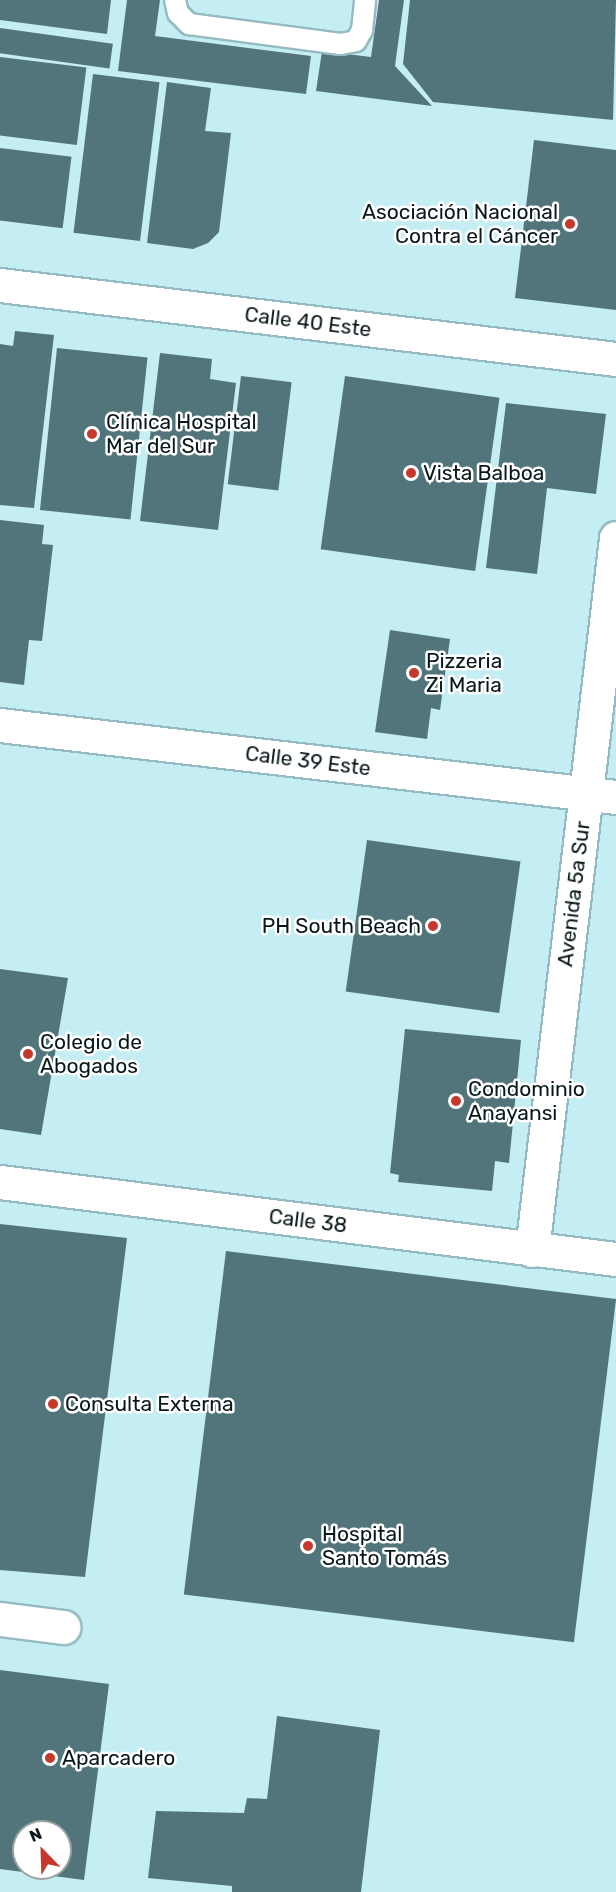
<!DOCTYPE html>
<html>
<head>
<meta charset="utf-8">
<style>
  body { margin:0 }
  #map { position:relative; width:616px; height:1892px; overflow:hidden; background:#c5edf4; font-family:Rubik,sans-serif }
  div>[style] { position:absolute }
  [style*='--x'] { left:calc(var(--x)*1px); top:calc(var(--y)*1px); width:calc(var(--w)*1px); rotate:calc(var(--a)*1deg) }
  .building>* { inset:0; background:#52757b; transform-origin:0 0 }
  .roads { filter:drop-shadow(2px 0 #95bbc2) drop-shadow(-2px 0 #95bbc2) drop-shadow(0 2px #95bbc2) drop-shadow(0 -2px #95bbc2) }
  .service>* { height:20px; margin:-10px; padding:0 10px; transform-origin:10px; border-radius:10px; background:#fff }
  .minor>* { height:33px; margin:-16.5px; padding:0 16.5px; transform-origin:16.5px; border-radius:16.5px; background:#fff }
  .dots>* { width:16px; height:16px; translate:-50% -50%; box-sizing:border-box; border:3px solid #fff; border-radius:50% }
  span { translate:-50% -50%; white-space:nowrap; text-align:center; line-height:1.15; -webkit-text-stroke:5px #fff; paint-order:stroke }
  .poi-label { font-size:21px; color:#09181a }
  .right { translate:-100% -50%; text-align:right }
  .left { translate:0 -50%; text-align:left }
  .street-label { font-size:21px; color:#09181a }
  .north { position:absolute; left:12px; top:1820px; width:60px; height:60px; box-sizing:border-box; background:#fff; border:2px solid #9da3a3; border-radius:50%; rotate:337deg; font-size:16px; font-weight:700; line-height:24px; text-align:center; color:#09181a }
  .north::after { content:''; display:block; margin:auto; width:21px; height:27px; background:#c5382b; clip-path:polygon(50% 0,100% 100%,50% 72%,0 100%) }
</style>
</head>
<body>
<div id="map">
  <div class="building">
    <div style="clip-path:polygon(0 0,111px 0,107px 34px,0 20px)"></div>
    <div style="clip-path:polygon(127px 0,160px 0,155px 36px,311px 56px,306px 94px,118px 71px)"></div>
    <div style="clip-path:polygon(379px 0,404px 0,395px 66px,432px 106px,316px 91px,322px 51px,371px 57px)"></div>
    <div style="clip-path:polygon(410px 0,616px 0,613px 120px,433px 102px,403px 64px)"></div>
    <div style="left:0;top:28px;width:114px;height:25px;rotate:8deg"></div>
    <div style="left:0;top:57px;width:87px;height:78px;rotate:7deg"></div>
    <div style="left:93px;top:74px;width:67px;height:160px;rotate:7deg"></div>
    <div style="clip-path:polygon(167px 82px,211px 88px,205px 131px,231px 133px,219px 232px,208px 243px,193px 249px,147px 243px)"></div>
    <div style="clip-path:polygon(534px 140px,616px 150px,616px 310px,515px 298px)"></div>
    <div style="left:0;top:148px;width:72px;height:72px;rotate:7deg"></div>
    <div style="clip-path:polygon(15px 331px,54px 335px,34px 508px,0 505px,0 344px,13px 346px)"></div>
    <div style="left:57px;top:348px;width:91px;height:163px;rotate:6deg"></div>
    <div style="clip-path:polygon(160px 353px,212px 359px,210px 379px,236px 383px,218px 530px,140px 521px)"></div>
    <div style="left:241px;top:376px;width:51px;height:109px;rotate:7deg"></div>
    <div style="left:345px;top:376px;width:156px;height:175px;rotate:8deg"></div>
    <div style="clip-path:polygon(506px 403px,606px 414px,596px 494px,547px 488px,537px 574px,486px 568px)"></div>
    <div style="clip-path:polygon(0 520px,44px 525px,42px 544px,53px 545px,42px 641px,29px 640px,24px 685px,0 682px)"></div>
    <div style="clip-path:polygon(390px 630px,450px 639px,440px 710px,431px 708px,427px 739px,375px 732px)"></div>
    <div style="left:367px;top:840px;width:155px;height:153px;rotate:8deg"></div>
    <div style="clip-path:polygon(0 969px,68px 978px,41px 1135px,0 1129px)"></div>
    <div style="clip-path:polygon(405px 1029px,521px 1040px,509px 1163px,495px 1161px,492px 1191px,398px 1182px,399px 1175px,390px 1173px)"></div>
    <div style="clip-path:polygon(0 1224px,127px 1238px,85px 1577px,0 1570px)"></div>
    <div style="left:226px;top:1251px;width:393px;height:346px;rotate:7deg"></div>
    <div style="clip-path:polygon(evenodd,0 1670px,109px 1684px,84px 1880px,0 1869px,0 1670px,24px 1832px,60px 1832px,60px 1868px,24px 1868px,24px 1832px)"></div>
    <div style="clip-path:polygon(277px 1716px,380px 1730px,361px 1892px,232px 1892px,232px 1886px,148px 1878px,156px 1811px,244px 1813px,247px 1798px,267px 1799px)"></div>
  </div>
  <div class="roads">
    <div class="service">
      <div style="--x:175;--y:0;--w:13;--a:77"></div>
      <div style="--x:178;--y:13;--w:16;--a:45"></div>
      <div style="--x:189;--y:24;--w:153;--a:7.5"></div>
      <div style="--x:341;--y:44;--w:15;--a:-11"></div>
      <div style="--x:356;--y:41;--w:13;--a:-61"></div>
      <div style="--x:362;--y:30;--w:30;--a:-84"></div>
    </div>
    <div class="minor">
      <div style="--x:0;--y:285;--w:620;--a:6.85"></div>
      <div style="--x:0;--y:725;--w:620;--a:6.67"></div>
      <div style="--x:0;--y:1182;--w:621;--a:7.13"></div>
      <div style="--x:532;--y:1250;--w:717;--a:-83.27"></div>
      <div style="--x:0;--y:1619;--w:64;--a:7.2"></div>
    </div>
  </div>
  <div class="dots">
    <div style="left:570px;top:224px;background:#c5382b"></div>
    <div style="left:92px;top:434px;background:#c5382b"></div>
    <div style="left:411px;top:473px;background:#c5382b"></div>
    <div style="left:414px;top:673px;background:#c5382b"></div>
    <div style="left:433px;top:926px;background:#c5382b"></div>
    <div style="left:28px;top:1054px;background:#c5382b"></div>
    <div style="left:456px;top:1101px;background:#c5382b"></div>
    <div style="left:53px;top:1404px;background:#c5382b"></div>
    <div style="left:308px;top:1546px;background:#c5382b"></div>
    <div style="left:50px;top:1758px;background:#c5382b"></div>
  </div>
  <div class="poi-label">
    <span class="right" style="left:558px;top:224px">Asociación Nacional<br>Contra el Cáncer</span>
    <span class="left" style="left:106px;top:434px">Clínica Hospital<br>Mar del Sur</span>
    <span class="left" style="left:423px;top:473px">Vista Balboa</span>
    <span class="left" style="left:426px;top:673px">Pizzeria<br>Zi Maria</span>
    <span class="right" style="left:421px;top:926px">PH South Beach</span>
    <span class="left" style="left:40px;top:1054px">Colegio de<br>Abogados</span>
    <span class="left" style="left:468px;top:1101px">Condominio<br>Anayansi</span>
    <span class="left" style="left:65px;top:1404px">Consulta Externa</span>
    <span class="left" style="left:322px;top:1546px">Hospital<br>Santo Tomás</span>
    <span class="left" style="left:62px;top:1758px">Aparcadero</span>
  </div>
  <div class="street-label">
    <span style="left:308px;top:322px;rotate:7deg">Calle 40 Este</span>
    <span style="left:308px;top:761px;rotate:7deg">Calle 39 Este</span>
    <span style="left:574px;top:894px;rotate:-83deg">Avenida 5a Sur</span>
    <span style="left:308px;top:1221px;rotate:7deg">Calle 38</span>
  </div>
  <div class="north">N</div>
</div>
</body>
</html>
